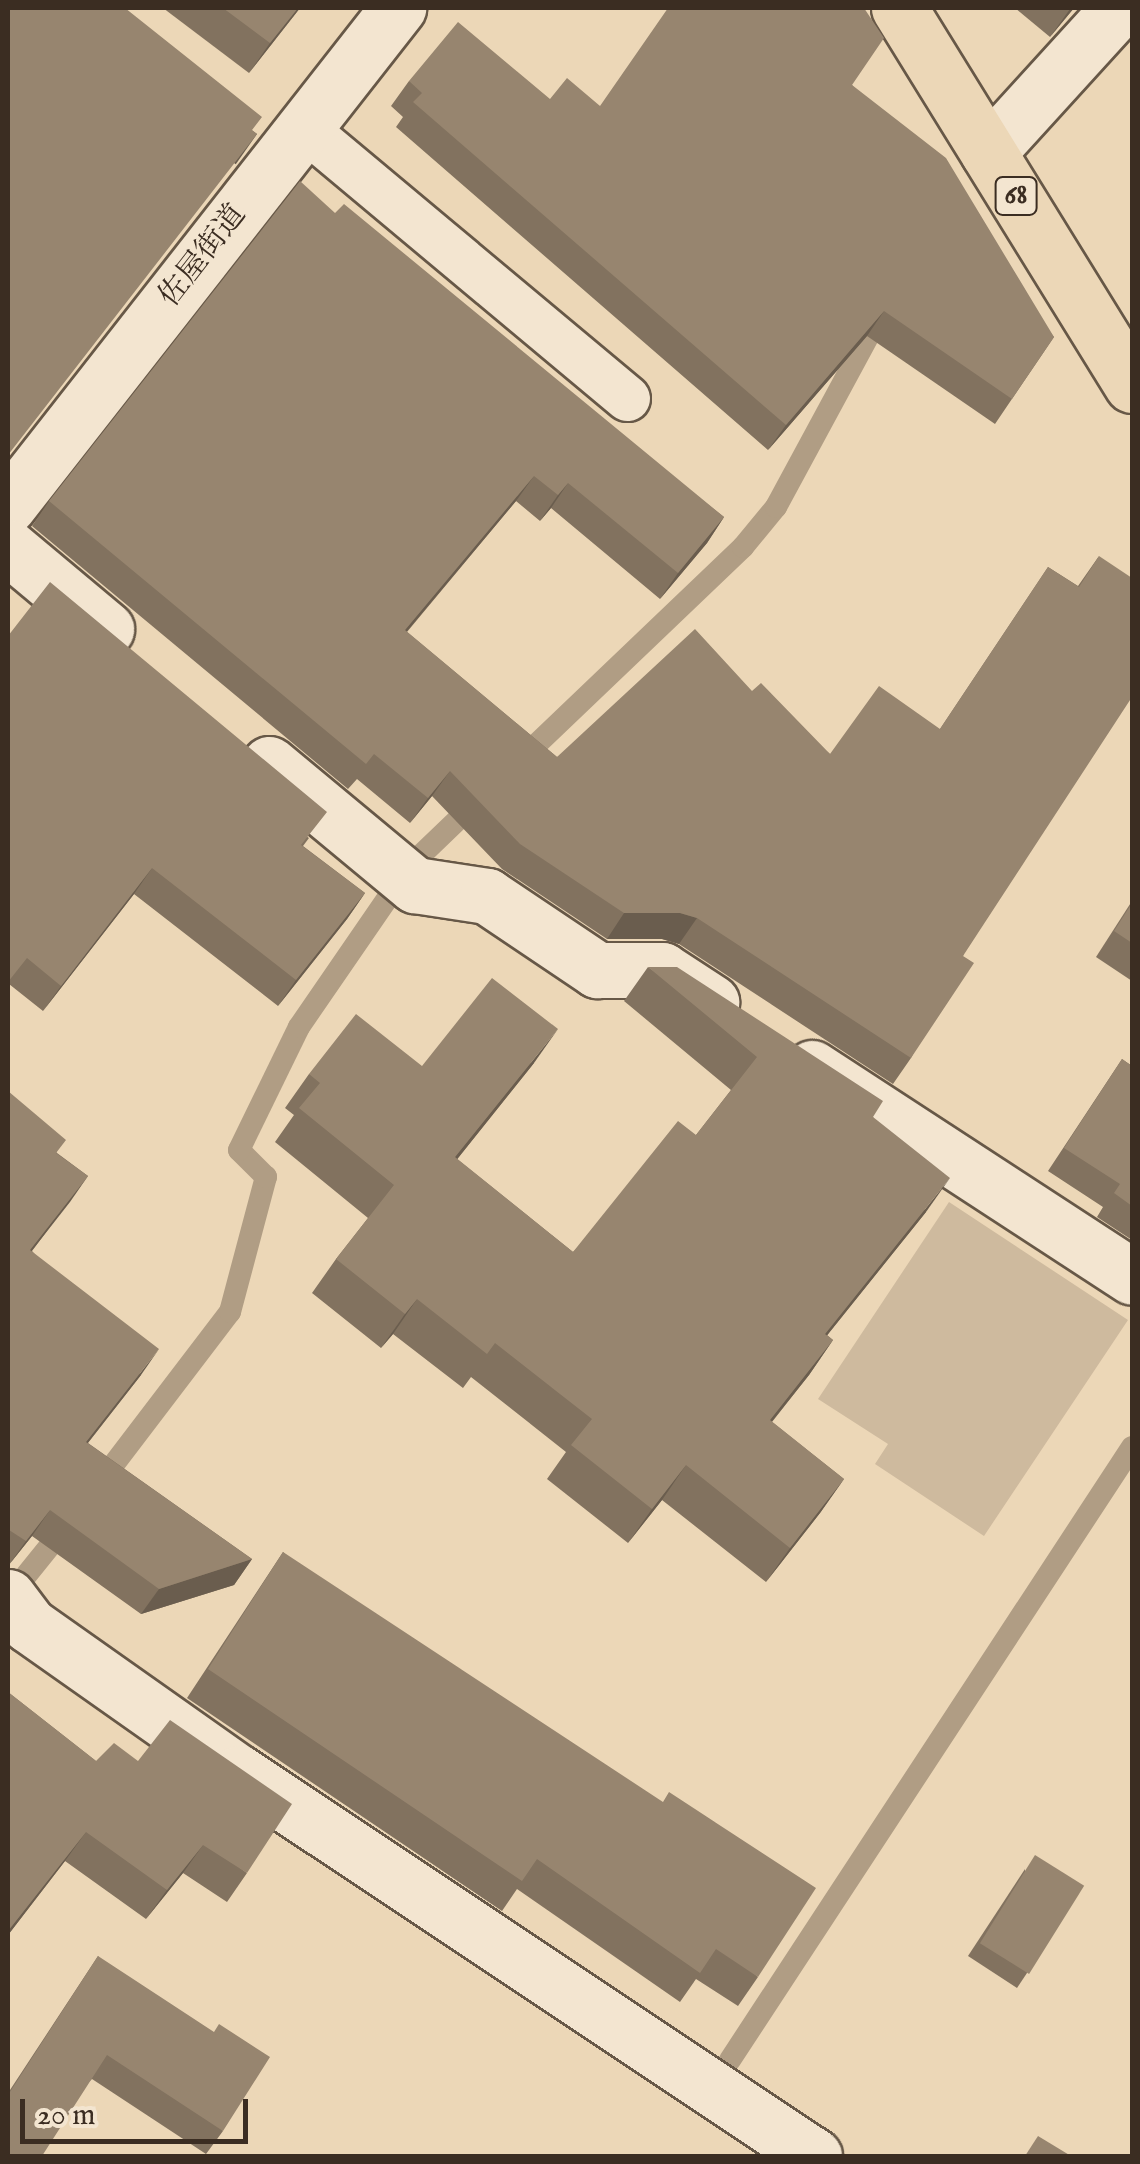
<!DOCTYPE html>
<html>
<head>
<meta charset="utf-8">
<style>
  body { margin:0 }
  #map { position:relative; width:1140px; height:2164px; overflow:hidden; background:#ecd7b7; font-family:"IM FELL English","Noto Serif JP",serif }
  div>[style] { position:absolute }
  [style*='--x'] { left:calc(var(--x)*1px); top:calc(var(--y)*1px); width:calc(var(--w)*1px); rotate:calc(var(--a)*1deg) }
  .green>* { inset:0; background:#ceba9e }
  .stream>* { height:22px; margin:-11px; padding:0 11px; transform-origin:11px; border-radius:11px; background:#b09d84 }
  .roads { filter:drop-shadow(2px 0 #675847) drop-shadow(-2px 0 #675847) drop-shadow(0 2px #675847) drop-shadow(0 -2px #675847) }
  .lane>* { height:45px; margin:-22.5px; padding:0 22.5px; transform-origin:22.5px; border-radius:22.5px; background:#f3e5d0 }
  .street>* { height:55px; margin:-27.5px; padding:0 27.5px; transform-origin:27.5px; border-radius:27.5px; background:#f3e5d0 }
  .primary>* { height:55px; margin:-27.5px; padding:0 27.5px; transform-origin:27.5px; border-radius:27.5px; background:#ecd7b7 }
  .wall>* { inset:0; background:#82725f }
  .shaded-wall>* { inset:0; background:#6a5d4e; transform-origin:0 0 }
  .building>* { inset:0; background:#97856f; transform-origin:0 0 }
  span { translate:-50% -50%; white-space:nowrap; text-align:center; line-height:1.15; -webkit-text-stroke:8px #f3e5d0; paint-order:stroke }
  .shield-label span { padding:2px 8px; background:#f3e5d0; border:2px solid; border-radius:8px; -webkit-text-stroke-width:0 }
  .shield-label { font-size:28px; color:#3b2d22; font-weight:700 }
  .street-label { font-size:30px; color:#3b2d22 }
  .frame { position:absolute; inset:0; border:10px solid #3b2d22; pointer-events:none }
  .scale { position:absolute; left:20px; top:2099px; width:228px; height:45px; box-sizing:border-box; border:5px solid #3b2d22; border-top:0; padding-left:12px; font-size:30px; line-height:35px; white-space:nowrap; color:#3b2d22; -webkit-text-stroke:8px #f3e5d0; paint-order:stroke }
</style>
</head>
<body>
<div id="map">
  <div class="green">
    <div style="clip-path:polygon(949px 1202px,1128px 1320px,984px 1536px,875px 1464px,888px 1444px,818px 1399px)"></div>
  </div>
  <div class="stream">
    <div style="--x:517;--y:763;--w:313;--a:-43.7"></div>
    <div style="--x:743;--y:547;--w:52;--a:-50.5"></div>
    <div style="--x:776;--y:507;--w:223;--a:-61.6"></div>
    <div style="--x:420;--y:856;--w:76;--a:-43.9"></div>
    <div style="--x:98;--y:1485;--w:218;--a:-52.7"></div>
    <div style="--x:230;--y:1312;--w:140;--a:-75.1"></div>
    <div style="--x:266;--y:1177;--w:38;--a:-135"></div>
    <div style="--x:239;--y:1150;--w:137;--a:-64"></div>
    <div style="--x:299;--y:1027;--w:166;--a:-55.5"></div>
    <div style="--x:24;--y:1578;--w:67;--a:-51.1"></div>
    <div style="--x:730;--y:2060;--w:733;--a:-56.74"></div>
  </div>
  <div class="roads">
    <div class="lane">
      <div style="--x:304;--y:128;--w:421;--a:39.9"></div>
    </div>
    <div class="street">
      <div style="--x:988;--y:152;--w:195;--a:-47.7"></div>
      <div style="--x:8;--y:506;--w:633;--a:-51.93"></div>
      <div style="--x:8;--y:547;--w:128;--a:39.9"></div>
      <div style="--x:269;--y:764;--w:190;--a:39.7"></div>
      <div style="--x:415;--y:885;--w:73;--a:8.7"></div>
      <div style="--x:487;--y:896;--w:133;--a:33.9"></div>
      <div style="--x:597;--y:970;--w:65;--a:0"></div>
      <div style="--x:662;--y:970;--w:59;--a:33.1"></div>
      <div style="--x:812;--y:1068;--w:382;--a:33.1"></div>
      <div style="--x:8;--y:1597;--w:35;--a:53"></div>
      <div style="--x:29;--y:1625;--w:257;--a:35.2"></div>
      <div style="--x:239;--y:1773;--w:691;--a:33.67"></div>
    </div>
    <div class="primary">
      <div style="--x:899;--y:8;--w:443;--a:58.3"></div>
    </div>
  </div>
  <div class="wall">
    <div style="clip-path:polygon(163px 8px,300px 8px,249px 73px)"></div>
    <div style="clip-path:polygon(1015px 8px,1074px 8px,1050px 37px)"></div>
    <div style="clip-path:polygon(409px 81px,600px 106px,852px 85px,1054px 337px,995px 424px,867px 336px,768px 450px,396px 127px,403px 117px,391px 106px)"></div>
    <div style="clip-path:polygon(335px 213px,724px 517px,707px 543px,660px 599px,551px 508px,540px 521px,516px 501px,407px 632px,557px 757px,752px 691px,830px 754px,940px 729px,1048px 567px,1078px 586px,1099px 556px,963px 956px,911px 1058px,893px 1084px,679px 944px,662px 939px,607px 939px,502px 869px,432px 796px,410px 823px,357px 779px,348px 789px,32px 526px,49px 501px)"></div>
    <div style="clip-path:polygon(8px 636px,309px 838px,303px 846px,365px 893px,347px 919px,278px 1006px,134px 894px,43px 1011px,9px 984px)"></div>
    <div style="clip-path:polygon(1132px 901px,1132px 981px,1096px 957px)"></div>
    <div style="clip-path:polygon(648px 967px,873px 1117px,926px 1212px,827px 1335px,833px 1340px,809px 1375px,772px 1422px,844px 1479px,820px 1513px,766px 1582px,662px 1500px,628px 1543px,547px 1479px,566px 1452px,471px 1377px,463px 1388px,393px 1334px,381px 1348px,312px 1293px,336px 1259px,368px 1218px,275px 1142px,294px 1115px,285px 1108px,309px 1074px,422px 1066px,534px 1063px,457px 1159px,573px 1252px,696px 1135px,731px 1090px,624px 1001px)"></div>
    <div style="clip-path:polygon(1122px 1059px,1132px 1066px,1132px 1240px,1097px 1217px,1103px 1207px,1048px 1171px)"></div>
    <div style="clip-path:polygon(8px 1091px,57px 1153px,88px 1176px,32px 1251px,141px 1375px,88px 1443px,252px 1559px,234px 1585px,141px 1614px,32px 1536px,8px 1566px)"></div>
    <div style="clip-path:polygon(283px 1552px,758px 1977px,738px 2006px,696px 1979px,680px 2002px,517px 1889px,502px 1911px,187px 1698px)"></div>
    <div style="clip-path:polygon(8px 1692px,96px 1761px,247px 1873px,227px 1902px,183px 1873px,146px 1919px,65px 1861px,8px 1935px)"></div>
    <div style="clip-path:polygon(1025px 1869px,1027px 1973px,1017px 1988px,968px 1956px)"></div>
    <div style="clip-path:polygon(98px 1956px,223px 2131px,206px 2154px,92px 2079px,8px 2156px,8px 2093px)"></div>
  </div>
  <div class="shaded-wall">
    <div style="clip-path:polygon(298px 8px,300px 8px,249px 73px,270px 43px)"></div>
    <div style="clip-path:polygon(1071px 8px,1074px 8px,1050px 37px,1070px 9px)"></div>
    <div style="left:257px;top:134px;width:37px;height:406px;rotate:125deg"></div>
    <div style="clip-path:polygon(884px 311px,867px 336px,768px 450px,786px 425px)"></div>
    <div style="clip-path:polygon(534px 476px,516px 501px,387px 655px,405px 630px)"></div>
    <div style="clip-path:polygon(568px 483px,551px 508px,540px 521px,558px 495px)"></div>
    <div style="clip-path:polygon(724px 517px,707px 543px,660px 599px,678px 573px)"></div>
    <div style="clip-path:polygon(450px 771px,432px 796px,410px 823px,428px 798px)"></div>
    <div style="clip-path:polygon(152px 868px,134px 894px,43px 1011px,61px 986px)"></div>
    <div style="clip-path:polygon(365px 893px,347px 919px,278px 1006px,296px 980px)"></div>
    <div style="clip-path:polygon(624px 913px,680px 913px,697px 918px,679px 944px,662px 939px,607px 939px)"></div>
    <div style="clip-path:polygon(558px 1029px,534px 1063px,431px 1192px,455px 1157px)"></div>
    <div style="clip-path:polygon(88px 1176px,70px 1202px,12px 1276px,30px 1250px)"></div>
    <div style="clip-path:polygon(950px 1178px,926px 1212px,801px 1368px,825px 1334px)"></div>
    <div style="clip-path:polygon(417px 1299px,393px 1334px,381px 1348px,405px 1314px)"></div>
    <div style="clip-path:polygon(833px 1340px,809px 1375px,746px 1454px,770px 1420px)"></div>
    <div style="clip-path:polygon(159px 1349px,141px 1375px,68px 1468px,86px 1442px)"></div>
    <div style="clip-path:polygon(686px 1465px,662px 1500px,628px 1543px,652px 1509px)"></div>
    <div style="clip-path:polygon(844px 1479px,820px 1513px,766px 1582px,790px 1548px)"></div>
    <div style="clip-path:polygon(50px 1510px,32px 1536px,8px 1566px,26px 1541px)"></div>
    <div style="clip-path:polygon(252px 1559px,234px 1585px,141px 1614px,159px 1589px)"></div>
    <div style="clip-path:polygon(86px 1832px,65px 1861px,8px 1935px,8px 1931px)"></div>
    <div style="clip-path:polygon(203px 1845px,183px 1873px,146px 1919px,167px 1890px)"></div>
  </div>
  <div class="building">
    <div style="clip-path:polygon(8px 8px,125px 8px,262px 117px,252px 130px,257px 134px,8px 455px)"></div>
    <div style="clip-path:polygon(223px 8px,298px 8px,270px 43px)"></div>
    <div style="clip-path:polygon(668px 8px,864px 8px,884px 38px,852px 85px,946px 158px,1054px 337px,1012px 399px,884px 311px,786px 425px,413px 102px,422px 93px,409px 81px,458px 22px,550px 99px,567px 78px,600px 106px)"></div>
    <div style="clip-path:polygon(300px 181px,335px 213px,344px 204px,724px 517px,678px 573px,568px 483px,558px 495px,534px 476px,405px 630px,557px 757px,695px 629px,752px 691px,761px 683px,830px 754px,879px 686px,940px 729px,1048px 567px,1079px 587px,1099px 556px,1132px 578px,1132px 697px,963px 956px,974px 963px,911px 1058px,697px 918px,680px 913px,624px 913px,520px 844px,450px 771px,428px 798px,374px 754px,366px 764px,49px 501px)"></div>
    <div style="clip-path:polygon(50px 582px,327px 812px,301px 845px,365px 893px,296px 980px,152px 868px,61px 986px,27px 958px,8px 982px,8px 636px)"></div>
    <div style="clip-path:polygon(1132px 903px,1132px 943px,1114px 931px)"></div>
    <div style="clip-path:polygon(648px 967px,677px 967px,883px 1101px,873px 1117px,950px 1178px,825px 1334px,833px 1340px,770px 1420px,844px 1479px,790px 1548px,686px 1465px,652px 1509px,571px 1445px,592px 1419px,495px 1343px,487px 1354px,417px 1299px,405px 1314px,336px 1259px,394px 1185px,299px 1108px,320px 1083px,309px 1074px,356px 1014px,422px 1066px,492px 978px,558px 1029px,455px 1157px,573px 1252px,678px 1121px,696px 1135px,757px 1057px)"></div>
    <div style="clip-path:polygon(1122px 1059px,1132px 1066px,1132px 1206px,1114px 1193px,1120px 1184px,1064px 1148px)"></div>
    <div style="clip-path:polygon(8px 1091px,66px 1140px,56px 1153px,88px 1176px,30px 1250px,159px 1349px,86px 1442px,252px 1559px,159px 1589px,50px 1510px,26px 1541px,9px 1530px,8px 1533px,8px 1254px,10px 1251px,8px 1249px)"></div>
    <div style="clip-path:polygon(283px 1552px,663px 1802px,669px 1792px,816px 1888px,758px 1977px,716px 1949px,700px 1973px,537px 1859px,522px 1881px,208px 1669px)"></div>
    <div style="clip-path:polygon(8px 1692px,96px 1761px,114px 1743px,138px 1761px,170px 1720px,292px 1804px,247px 1873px,203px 1845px,167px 1890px,86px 1832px,8px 1931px)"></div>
    <div style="left:1035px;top:1855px;width:58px;height:104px;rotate:32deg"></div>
    <div style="clip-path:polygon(98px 1956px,214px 2032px,219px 2024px,270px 2057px,223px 2131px,107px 2055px,42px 2156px,8px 2156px,8px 2095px)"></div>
    <div style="clip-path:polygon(1038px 2136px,1071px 2156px,1025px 2156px)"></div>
  </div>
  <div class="shield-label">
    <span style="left:1016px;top:196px">68</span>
  </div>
  <div class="street-label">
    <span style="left:203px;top:256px;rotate:-52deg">佐屋街道</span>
  </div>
  <div class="frame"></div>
  <div class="scale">20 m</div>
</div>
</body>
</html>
